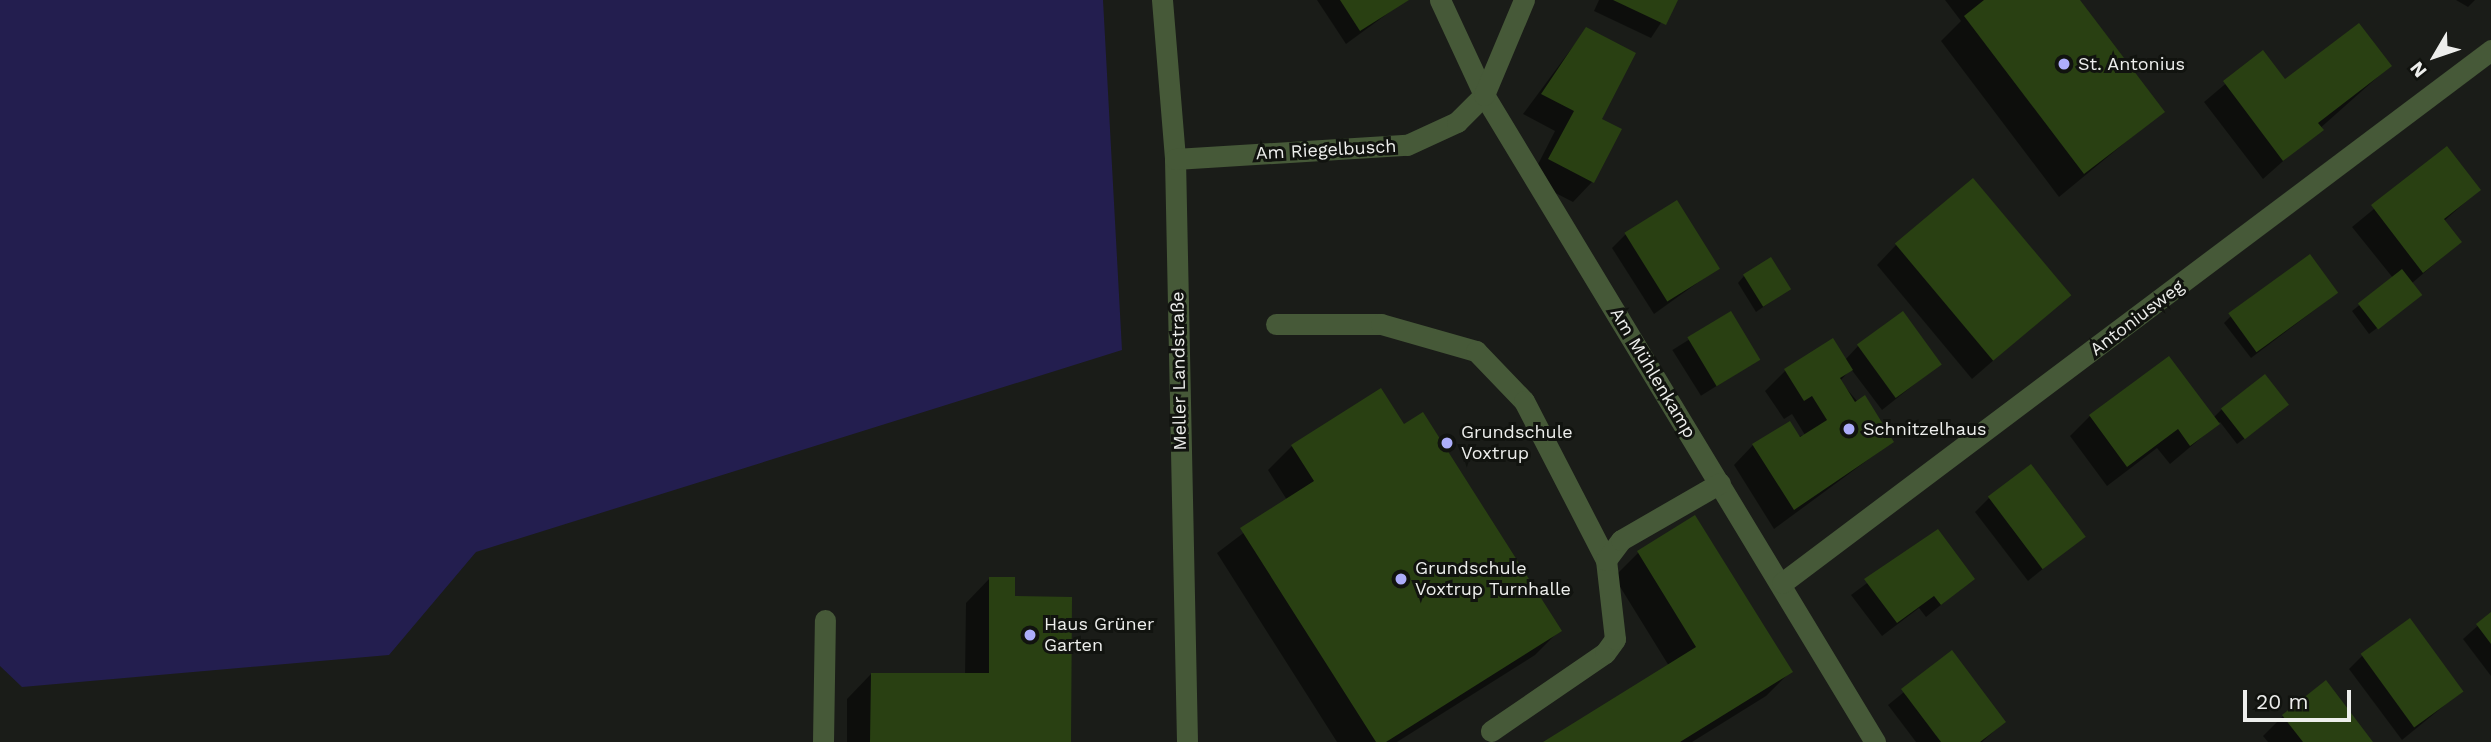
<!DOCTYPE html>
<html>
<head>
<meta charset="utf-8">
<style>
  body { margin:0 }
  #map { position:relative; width:2491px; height:742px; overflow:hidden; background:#1a1c18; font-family:"Work Sans",sans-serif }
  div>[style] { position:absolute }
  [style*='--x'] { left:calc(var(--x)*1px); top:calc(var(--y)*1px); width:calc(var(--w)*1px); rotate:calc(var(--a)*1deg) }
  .green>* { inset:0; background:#231e4f }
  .shadow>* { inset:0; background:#0007; transform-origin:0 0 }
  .building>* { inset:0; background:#294012; transform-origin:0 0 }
  .minor>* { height:21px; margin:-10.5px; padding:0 10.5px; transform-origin:10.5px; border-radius:10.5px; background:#465938 }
  .dots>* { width:19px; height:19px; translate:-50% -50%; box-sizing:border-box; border:4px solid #11130f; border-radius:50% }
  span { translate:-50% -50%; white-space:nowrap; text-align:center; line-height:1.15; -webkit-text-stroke:6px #11130f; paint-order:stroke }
  .poi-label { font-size:18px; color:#edeeec }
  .left { translate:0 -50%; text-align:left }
  .street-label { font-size:18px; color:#edeeec }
  .north { position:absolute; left:2400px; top:21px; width:70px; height:70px; -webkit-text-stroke:5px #11130f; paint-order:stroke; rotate:231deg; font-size:19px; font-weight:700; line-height:28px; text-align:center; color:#edeeec }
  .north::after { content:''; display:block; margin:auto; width:24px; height:32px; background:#edeeec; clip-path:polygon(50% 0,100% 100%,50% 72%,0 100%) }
  .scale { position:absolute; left:2243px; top:690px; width:108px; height:32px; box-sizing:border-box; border:4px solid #edeeec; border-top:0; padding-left:9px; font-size:21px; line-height:24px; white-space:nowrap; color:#edeeec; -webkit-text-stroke:5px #11130f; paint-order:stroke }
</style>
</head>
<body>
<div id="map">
  <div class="green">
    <div style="clip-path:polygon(0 0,1103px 0,1122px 350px,476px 552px,389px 655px,22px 687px,0 666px)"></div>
  </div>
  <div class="shadow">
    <div style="clip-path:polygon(1317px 0,1406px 0,1346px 44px)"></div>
    <div style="clip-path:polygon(1599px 0,1676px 0,1651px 38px,1594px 11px)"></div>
    <div style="clip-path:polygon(1945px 0,2077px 0,2162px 112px,2059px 197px,1941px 41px,1961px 21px)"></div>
    <div style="clip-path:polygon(2456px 0,2475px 0,2468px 7px)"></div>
    <div style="clip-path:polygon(1586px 29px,1599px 120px,1592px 182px,1573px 202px,1530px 180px,1555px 131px,1523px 114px)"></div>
    <div style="clip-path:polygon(2262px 53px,2285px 82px,2390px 66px,2263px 179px,2204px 102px)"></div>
    <div style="clip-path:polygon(2447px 149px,2479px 190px,2444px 221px,2460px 242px,2411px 284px,2412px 302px,2369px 334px,2352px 311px,2393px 278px,2352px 227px)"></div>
    <div style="clip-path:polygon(1626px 234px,1718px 268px,1654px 314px,1612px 248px)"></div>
    <div style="clip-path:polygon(1896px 245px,2069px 295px,1972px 379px,1877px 265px)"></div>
    <div style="clip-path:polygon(1744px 276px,1789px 289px,1756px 312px,1738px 283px)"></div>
    <div style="clip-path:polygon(2329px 299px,2251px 358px,2224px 323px,2231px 316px)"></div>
    <div style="left:1730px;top:314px;width:54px;height:68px;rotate:58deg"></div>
    <div style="clip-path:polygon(1858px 346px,1940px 364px,1882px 410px,1851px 369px,1840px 381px,1892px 442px,1774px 529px,1734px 465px,1753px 445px,1805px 435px,1792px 414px,1784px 419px,1765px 391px,1785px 371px,1845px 360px)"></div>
    <div style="clip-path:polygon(2222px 409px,2280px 412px,2237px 444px,2220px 422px,2170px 464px,2157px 448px,2107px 486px,2070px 436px,2090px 416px,2213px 418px)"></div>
    <div style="clip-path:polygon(1404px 426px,1559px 631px,1535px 655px,1397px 742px,1337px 742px,1217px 553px,1287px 500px,1268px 470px,1292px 446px)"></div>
    <div style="clip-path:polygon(1989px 498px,2083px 536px,2028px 581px,1975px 512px)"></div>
    <div style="clip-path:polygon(1695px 517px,1790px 672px,1766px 696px,1692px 742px,1546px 742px,1669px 666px,1614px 577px,1638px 553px)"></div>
    <div style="clip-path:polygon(1937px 531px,1973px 579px,1926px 617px,1919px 608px,1882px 636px,1851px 595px)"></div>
    <div style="clip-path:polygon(990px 578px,1014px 598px,1069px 742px,847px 742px,847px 699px,871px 674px,965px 675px,966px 603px)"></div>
    <div style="clip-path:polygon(2491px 614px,2491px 676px,2463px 639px)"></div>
    <div style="clip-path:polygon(1952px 653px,2004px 722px,1982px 742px,1916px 742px,1888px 705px)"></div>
    <div style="clip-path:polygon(2363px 655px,2462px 691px,2402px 740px,2349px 669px)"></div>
    <div style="clip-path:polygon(2283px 716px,2371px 742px,2268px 742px,2263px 736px)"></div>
  </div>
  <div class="building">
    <div style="clip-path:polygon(1340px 0,1409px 0,1360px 31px)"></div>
    <div style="clip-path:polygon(1613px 0,1678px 0,1666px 25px)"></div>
    <div style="clip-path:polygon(1984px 0,2080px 0,2165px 112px,2084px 174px,1964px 16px)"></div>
    <div style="clip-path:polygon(2359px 23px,2392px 66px,2318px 123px,2324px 130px,2283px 161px,2223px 81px,2263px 50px,2285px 79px)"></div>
    <div style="clip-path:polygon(1586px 27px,1636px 53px,1602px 119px,1622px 129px,1594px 183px,1548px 159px,1574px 111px,1541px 94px)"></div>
    <div style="clip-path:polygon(2447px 146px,2481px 190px,2444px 219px,2462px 242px,2423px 273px,2371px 205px)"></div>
    <div style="left:1973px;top:178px;width:153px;height:102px;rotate:50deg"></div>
    <div style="left:1677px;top:200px;width:81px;height:62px;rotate:58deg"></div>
    <div style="left:2310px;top:254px;width:48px;height:101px;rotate:54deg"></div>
    <div style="left:1771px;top:257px;width:38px;height:33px;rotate:58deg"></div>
    <div style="left:2402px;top:269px;width:33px;height:56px;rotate:52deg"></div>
    <div style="left:1731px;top:311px;width:57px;height:51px;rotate:59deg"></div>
    <div style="left:1903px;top:311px;width:66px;height:57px;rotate:54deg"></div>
    <div style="clip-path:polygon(1833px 338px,1853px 370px,1840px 378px,1855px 402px,1865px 395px,1894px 442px,1794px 510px,1752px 444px,1790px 421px,1800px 437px,1827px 420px,1812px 396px,1804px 401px,1784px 369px)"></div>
    <div style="clip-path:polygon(2169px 356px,2220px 424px,2190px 446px,2178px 429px,2127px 467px,2089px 415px)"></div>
    <div style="left:2265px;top:374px;width:39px;height:56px;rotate:52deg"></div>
    <div style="clip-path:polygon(1381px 388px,1404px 424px,1423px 412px,1562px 631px,1386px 742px,1376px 742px,1240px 528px,1314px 481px,1291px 445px)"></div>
    <div style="left:2031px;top:464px;width:91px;height:54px;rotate:53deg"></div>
    <div style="clip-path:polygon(1695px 515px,1793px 672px,1680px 742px,1543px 742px,1696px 647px,1637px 551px)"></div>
    <div style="clip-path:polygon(1938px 529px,1975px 579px,1941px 605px,1934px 596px,1897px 623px,1864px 579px)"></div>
    <div style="clip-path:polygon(989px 577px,1015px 577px,1015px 596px,1072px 597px,1071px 742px,870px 742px,871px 673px,989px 673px)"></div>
    <div style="clip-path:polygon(2491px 612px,2491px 644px,2476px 624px)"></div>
    <div style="left:2410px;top:618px;width:91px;height:61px;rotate:54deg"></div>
    <div style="clip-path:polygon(1952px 650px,2006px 722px,1980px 742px,1941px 742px,1901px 689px)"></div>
    <div style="clip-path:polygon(2326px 680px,2373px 742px,2303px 742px,2282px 715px)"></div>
  </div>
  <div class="minor">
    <div style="--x:1162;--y:0;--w:160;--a:85.3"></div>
    <div style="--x:1175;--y:159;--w:583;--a:88.82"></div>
    <div style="--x:1440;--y:0;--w:105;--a:65.1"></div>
    <div style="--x:1484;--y:95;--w:756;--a:58.85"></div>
    <div style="--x:1175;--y:159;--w:232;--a:-3.5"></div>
    <div style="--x:1407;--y:145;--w:55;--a:-24.7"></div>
    <div style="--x:1457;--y:122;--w:38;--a:-45"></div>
    <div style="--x:1484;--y:95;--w:103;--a:-67.2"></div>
    <div style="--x:1276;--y:324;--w:105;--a:0"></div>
    <div style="--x:1381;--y:324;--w:99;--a:15.9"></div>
    <div style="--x:1476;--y:351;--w:69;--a:46.2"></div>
    <div style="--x:1524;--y:401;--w:179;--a:62.7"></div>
    <div style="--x:1782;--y:583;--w:887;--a:-36.93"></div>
    <div style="--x:1491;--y:731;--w:138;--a:-34.4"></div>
    <div style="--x:1605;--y:653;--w:17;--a:-54"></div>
    <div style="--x:1615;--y:639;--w:80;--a:-96.5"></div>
    <div style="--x:1606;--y:560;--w:25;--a:-53"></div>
    <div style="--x:1621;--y:540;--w:114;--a:-29.9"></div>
    <div style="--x:823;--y:742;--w:122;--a:-89.1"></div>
  </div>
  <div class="dots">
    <div style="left:2064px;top:64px;background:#adaefb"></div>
    <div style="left:1849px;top:429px;background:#adaefb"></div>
    <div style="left:1447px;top:443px;background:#adaefb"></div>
    <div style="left:1401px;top:579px;background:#adaefb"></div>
    <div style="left:1030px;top:635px;background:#adaefb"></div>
  </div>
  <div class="poi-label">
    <span class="left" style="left:2078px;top:64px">St. Antonius</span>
    <span class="left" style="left:1863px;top:429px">Schnitzelhaus</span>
    <span class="left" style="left:1461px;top:443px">Grundschule<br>Voxtrup</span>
    <span class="left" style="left:1415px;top:579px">Grundschule<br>Voxtrup Turnhalle</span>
    <span class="left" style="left:1044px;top:635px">Haus Grüner<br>Garten</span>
  </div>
  <div class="street-label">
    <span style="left:1326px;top:150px;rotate:-3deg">Am Riegelbusch</span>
    <span style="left:2137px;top:318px;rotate:-37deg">Antoniusweg</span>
    <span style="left:1179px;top:371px;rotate:-91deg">Meller Landstraße</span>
    <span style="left:1653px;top:373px;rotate:59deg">Am Mühlenkamp</span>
  </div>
  <div class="north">N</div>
  <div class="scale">20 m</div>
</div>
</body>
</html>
